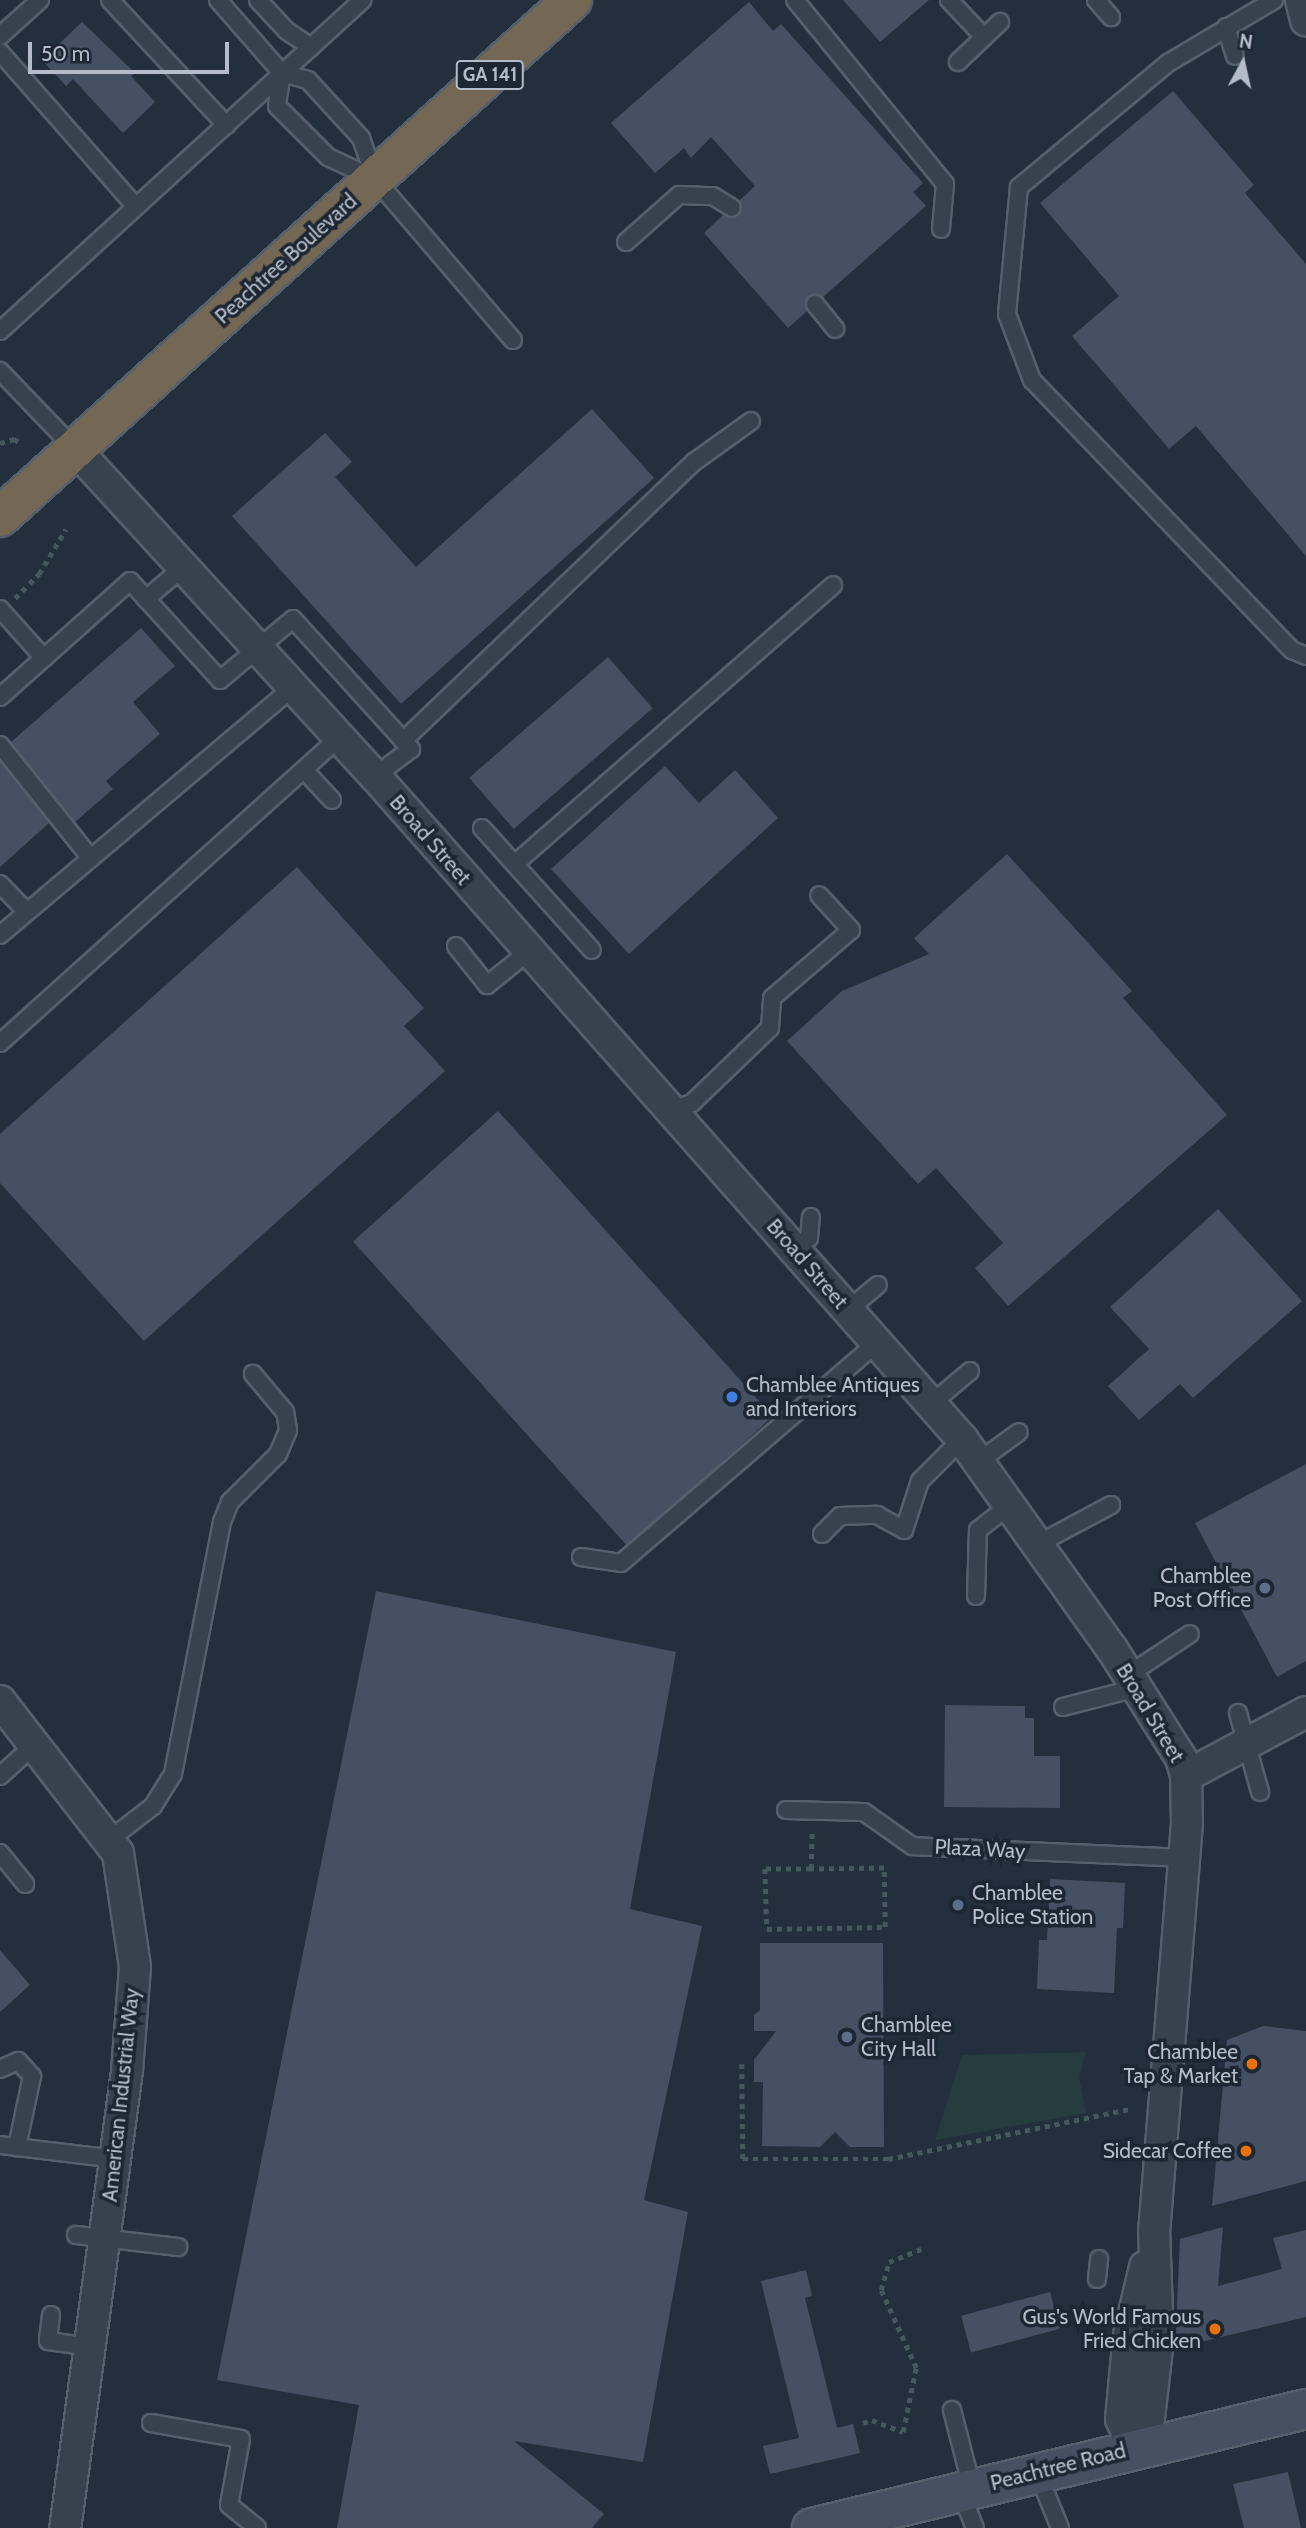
<!DOCTYPE html>
<html>
<head>
<meta charset="utf-8">
<style>
  body { margin:0 }
  #map { position:relative; width:1306px; height:2528px; overflow:hidden; background:#242f3e; font-family:Cabin,sans-serif }
  div>[style] { position:absolute }
  [style*='--x'] { left:calc(var(--x)*1px); top:calc(var(--y)*1px); width:calc(var(--w)*1px); rotate:calc(var(--a)*1deg) }
  .green>* { inset:0; background:#263c3f }
  .building>* { inset:0; background:#455162; transform-origin:0 0 }
  .path>* { height:4.5px; margin-top:-2.25px; transform-origin:0; background:repeating-linear-gradient(90deg,#44595c 0 5px,transparent 0 10px) }
  .roads { filter:drop-shadow(2px 0 #565f6c) drop-shadow(-2px 0 #565f6c) drop-shadow(0 2px #565f6c) drop-shadow(0 -2px #565f6c) }
  .lane>* { height:16px; margin:-8px; padding:0 8px; transform-origin:8px; border-radius:8px; background:#38414e }
  .street>* { height:30px; margin:-15px; padding:0 15px; transform-origin:15px; border-radius:15px; background:#38414e }
  .secondary>* { height:38px; margin:-19px; padding:0 19px; transform-origin:19px; border-radius:19px; background:#465061 }
  .highway>* { height:38px; margin:-19px; padding:0 19px; transform-origin:19px; border-radius:19px; background:#746855 }
  .dots>* { width:19px; height:19px; translate:-50% -50%; box-sizing:border-box; border:4px solid #1d2633; border-radius:50% }
  span { translate:-50% -50%; white-space:nowrap; text-align:center; line-height:1.15; -webkit-text-stroke:7px #1d2633; paint-order:stroke }
  .shield-label span { padding:2px 5px; background:#1d2633; border:2px solid; border-radius:5px; -webkit-text-stroke-width:0 }
  .shield-label { font-size:19px; color:#b4bcc9; font-weight:700 }
  .street-label { font-size:21px; color:#b4bcc9 }
  .poi-label { font-size:21px; color:#b4bcc9 }
  .left { translate:0 -50%; text-align:left }
  .right { translate:-100% -50%; text-align:right }
  .north { position:absolute; left:1208px; top:28px; width:70px; height:70px; -webkit-text-stroke:5px #1d2633; paint-order:stroke; rotate:8deg; font-size:19px; font-weight:700; line-height:28px; text-align:center; color:#b4bcc9 }
  .north::after { content:''; display:block; margin:auto; width:24px; height:32px; background:#b4bcc9; clip-path:polygon(50% 0,100% 100%,50% 72%,0 100%) }
  .scale { position:absolute; left:28px; top:42px; width:201px; height:32px; box-sizing:border-box; border:4px solid #b4bcc9; border-top:0; padding-left:9px; font-size:21px; line-height:24px; white-space:nowrap; color:#b4bcc9; -webkit-text-stroke:5px #1d2633; paint-order:stroke }
</style>
</head>
<body>
<div id="map">
  <div class="green">
    <div style="clip-path:polygon(1086px 2052px,1079px 2077px,1086px 2113px,935px 2140px,962px 2055px)"></div>
  </div>
  <div class="building">
    <div style="clip-path:polygon(843px 0,929px 0,880px 42px)"></div>
    <div style="clip-path:polygon(749px 2px,773px 31px,781px 24px,923px 183px,913px 192px,926px 206px,823px 297px,808px 296px,807px 311px,788px 328px,704px 233px,723px 215px,737px 217px,742px 209px,739px 201px,755px 186px,711px 137px,691px 158px,684px 148px,655px 173px,611px 123px)"></div>
    <div style="clip-path:polygon(82px 22px,135px 73px,131px 76px,155px 102px,123px 133px,73px 79px,66px 86px,42px 60px)"></div>
    <div style="clip-path:polygon(1173px 91px,1254px 185px,1245px 193px,1306px 264px,1306px 556px,1196px 426px,1169px 449px,1072px 336px,1119px 296px,1040px 203px)"></div>
    <div style="clip-path:polygon(592px 409px,654px 478px,401px 704px,232px 516px,325px 433px,352px 462px,335px 477px,416px 567px)"></div>
    <div style="clip-path:polygon(141px 628px,175px 666px,133px 702px,160px 734px,106px 781px,113px 789px,75px 822px,11px 742px)"></div>
    <div style="left:608px;top:657px;width:68px;height:184px;rotate:49deg"></div>
    <div style="clip-path:polygon(0 762px,49px 823px,0 867px)"></div>
    <div style="clip-path:polygon(665px 766px,699px 803px,735px 770px,778px 818px,629px 954px,551px 869px)"></div>
    <div style="clip-path:polygon(1007px 854px,1132px 991px,1123px 998px,1227px 1115px,1008px 1306px,975px 1268px,1003px 1243px,936px 1168px,918px 1184px,787px 1041px,842px 991px,929px 954px,914px 938px)"></div>
    <div style="clip-path:polygon(297px 867px,424px 1008px,404px 1026px,445px 1071px,144px 1341px,0 1183px,0 1134px)"></div>
    <div style="left:498px;top:1111px;width:411px;height:195px;rotate:48deg"></div>
    <div style="clip-path:polygon(1218px 1209px,1302px 1301px,1193px 1398px,1180px 1384px,1139px 1420px,1108px 1386px,1149px 1349px,1110px 1307px)"></div>
    <div style="clip-path:polygon(1306px 1464px,1306px 1661px,1277px 1677px,1195px 1523px)"></div>
    <div style="clip-path:polygon(376px 1591px,676px 1652px,630px 1909px,702px 1926px,644px 2200px,688px 2212px,643px 2462px,514px 2441px,604px 2514px,592px 2528px,337px 2528px,359px 2405px,217px 2380px)"></div>
    <div style="clip-path:polygon(945px 1705px,1025px 1706px,1025px 1718px,1034px 1718px,1034px 1756px,1060px 1756px,1060px 1808px,944px 1807px)"></div>
    <div style="clip-path:polygon(1050px 1879px,1125px 1883px,1123px 1928px,1117px 1928px,1114px 1993px,1037px 1989px,1039px 1940px,1047px 1940px)"></div>
    <div style="clip-path:polygon(760px 1943px,883px 1943px,884px 2147px,850px 2147px,835px 2132px,820px 2147px,762px 2146px,763px 2082px,754px 2082px,754px 2060px,776px 2031px,754px 2031px,754px 2015px,760px 2010px)"></div>
    <div style="clip-path:polygon(0 1950px,30px 1985px,0 2012px)"></div>
    <div style="clip-path:polygon(1263px 2026px,1306px 2031px,1306px 2181px,1212px 2206px,1227px 2040px)"></div>
    <div style="clip-path:polygon(1223px 2227px,1218px 2286px,1282px 2269px,1273px 2238px,1306px 2230px,1306px 2317px,1175px 2348px,1180px 2239px)"></div>
    <div style="clip-path:polygon(806px 2270px,812px 2296px,805px 2298px,837px 2428px,853px 2424px,860px 2453px,770px 2474px,763px 2446px,799px 2438px,761px 2281px)"></div>
    <div style="left:1050px;top:2292px;width:38px;height:92px;rotate:75deg"></div>
    <div style="clip-path:polygon(1288px 2472px,1301px 2528px,1244px 2528px,1233px 2484px)"></div>
  </div>
  <div class="path">
    <div style="--x:0;--y:443;--w:15;--a:-16"></div>
    <div style="--x:14;--y:439;--w:10;--a:29"></div>
    <div style="--x:15;--y:598;--w:34;--a:-45"></div>
    <div style="--x:39;--y:574;--w:52;--a:-59"></div>
    <div style="--x:811;--y:1869;--w:46;--a:180"></div>
    <div style="--x:765;--y:1869;--w:60;--a:88.1"></div>
    <div style="--x:767;--y:1929;--w:118;--a:-1"></div>
    <div style="--x:885;--y:1927;--w:59;--a:-91"></div>
    <div style="--x:884;--y:1868;--w:73;--a:179.2"></div>
    <div style="--x:811;--y:1869;--w:40;--a:-88.6"></div>
    <div style="--x:742;--y:2064;--w:95;--a:89.4"></div>
    <div style="--x:743;--y:2159;--w:145;--a:0"></div>
    <div style="--x:888;--y:2159;--w:246;--a:-11.7"></div>
    <div style="--x:863;--y:2423;--w:9;--a:-18"></div>
    <div style="--x:872;--y:2420;--w:33;--a:21"></div>
    <div style="--x:903;--y:2432;--w:65;--a:-78.5"></div>
    <div style="--x:916;--y:2368;--w:85;--a:-114.2"></div>
    <div style="--x:881;--y:2290;--w:29;--a:-74"></div>
    <div style="--x:889;--y:2262;--w:35;--a:-22"></div>
  </div>
  <div class="roads">
    <div class="lane">
      <div style="--x:110;--y:0;--w:171;--a:47.1"></div>
      <div style="--x:218;--y:0;--w:97;--a:48.8"></div>
      <div style="--x:282;--y:73;--w:27;--a:15"></div>
      <div style="--x:308;--y:80;--w:79;--a:47.6"></div>
      <div style="--x:361;--y:138;--w:43;--a:71.1"></div>
      <div style="--x:375;--y:179;--w:212;--a:49.4"></div>
      <div style="--x:258;--y:0;--w:42;--a:46.9"></div>
      <div style="--x:287;--y:31;--w:29;--a:34"></div>
      <div style="--x:795;--y:0;--w:237;--a:50.8"></div>
      <div style="--x:945;--y:184;--w:45;--a:95.1"></div>
      <div style="--x:949;--y:0;--w:51;--a:46.6"></div>
      <div style="--x:1096;--y:0;--w:23;--a:49"></div>
      <div style="--x:1274;--y:0;--w:123;--a:149.3"></div>
      <div style="--x:1168;--y:63;--w:194;--a:140.2"></div>
      <div style="--x:1019;--y:187;--w:128;--a:95.4"></div>
      <div style="--x:1007;--y:314;--w:71;--a:69.3"></div>
      <div style="--x:1032;--y:380;--w:375;--a:46.1"></div>
      <div style="--x:1292;--y:650;--w:15;--a:23"></div>
      <div style="--x:1226;--y:27;--w:30;--a:73"></div>
      <div style="--x:0;--y:36;--w:54;--a:-42"></div>
      <div style="--x:0;--y:52;--w:206;--a:48.7"></div>
      <div style="--x:958;--y:62;--w:58;--a:-43.6"></div>
      <div style="--x:282;--y:73;--w:33;--a:99"></div>
      <div style="--x:277;--y:106;--w:72;--a:45"></div>
      <div style="--x:328;--y:157;--w:50;--a:25"></div>
      <div style="--x:626;--y:242;--w:71;--a:-41.6"></div>
      <div style="--x:679;--y:195;--w:34;--a:2"></div>
      <div style="--x:713;--y:196;--w:22;--a:32"></div>
      <div style="--x:815;--y:304;--w:32;--a:51"></div>
      <div style="--x:0;--y:331;--w:491;--a:-42.4"></div>
      <div style="--x:0;--y:371;--w:110;--a:46.1"></div>
      <div style="--x:146;--y:599;--w:46;--a:-40.6"></div>
      <div style="--x:0;--y:609;--w:66;--a:48.1"></div>
      <div style="--x:0;--y:697;--w:174;--a:-41.7"></div>
      <div style="--x:130;--y:581;--w:134;--a:47.7"></div>
      <div style="--x:220;--y:680;--w:95;--a:-39.9"></div>
      <div style="--x:293;--y:619;--w:176;--a:47.8"></div>
      <div style="--x:411;--y:749;--w:45;--a:143.1"></div>
      <div style="--x:403;--y:741;--w:403;--a:-43.8"></div>
      <div style="--x:694;--y:462;--w:70;--a:-35.7"></div>
      <div style="--x:0;--y:745;--w:142;--a:51.3"></div>
      <div style="--x:304;--y:770;--w:41;--a:47"></div>
      <div style="--x:482;--y:828;--w:164;--a:48"></div>
      <div style="--x:517;--y:862;--w:420;--a:-41.2"></div>
      <div style="--x:0;--y:884;--w:37;--a:46"></div>
      <div style="--x:0;--y:935;--w:382;--a:-40.2"></div>
      <div style="--x:456;--y:946;--w:50;--a:51.5"></div>
      <div style="--x:487;--y:985;--w:51;--a:-38.7"></div>
      <div style="--x:0;--y:1043;--w:456;--a:-42"></div>
      <div style="--x:669;--y:1111;--w:24;--a:-19"></div>
      <div style="--x:692;--y:1103;--w:108;--a:-43.9"></div>
      <div style="--x:770;--y:1028;--w:30;--a:-86"></div>
      <div style="--x:772;--y:998;--w:104;--a:-40.7"></div>
      <div style="--x:851;--y:930;--w:47;--a:-132.4"></div>
      <div style="--x:795;--y:1248;--w:17;--a:-36"></div>
      <div style="--x:809;--y:1238;--w:21;--a:-85"></div>
      <div style="--x:848;--y:1310;--w:39;--a:-40"></div>
      <div style="--x:931;--y:1404;--w:51;--a:-40.2"></div>
      <div style="--x:979;--y:1461;--w:49;--a:-35.9"></div>
      <div style="--x:822;--y:1534;--w:25;--a:-45"></div>
      <div style="--x:840;--y:1516;--w:37;--a:-2"></div>
      <div style="--x:877;--y:1515;--w:31;--a:29"></div>
      <div style="--x:904;--y:1530;--w:52;--a:-71.9"></div>
      <div style="--x:920;--y:1481;--w:59;--a:-45"></div>
      <div style="--x:1038;--y:1544;--w:83;--a:-28.1"></div>
      <div style="--x:581;--y:1557;--w:40;--a:8.5"></div>
      <div style="--x:621;--y:1563;--w:338;--a:-40.7"></div>
      <div style="--x:976;--y:1596;--w:66;--a:-88.3"></div>
      <div style="--x:978;--y:1530;--w:41;--a:-38"></div>
      <div style="--x:1128;--y:1675;--w:74;--a:-33.5"></div>
      <div style="--x:1063;--y:1707;--w:76;--a:-14.4"></div>
      <div style="--x:1238;--y:1713;--w:82;--a:74.4"></div>
      <div style="--x:0;--y:1776;--w:47;--a:-42.4"></div>
      <div style="--x:786;--y:1810;--w:78;--a:1.5"></div>
      <div style="--x:864;--y:1812;--w:59;--a:35.3"></div>
      <div style="--x:912;--y:1846;--w:272;--a:2.5"></div>
      <div style="--x:109;--y:1840;--w:56;--a:-37.7"></div>
      <div style="--x:153;--y:1806;--w:38;--a:-58"></div>
      <div style="--x:173;--y:1774;--w:257;--a:-79"></div>
      <div style="--x:222;--y:1522;--w:22;--a:-68"></div>
      <div style="--x:230;--y:1502;--w:68;--a:-45"></div>
      <div style="--x:278;--y:1454;--w:26;--a:-67"></div>
      <div style="--x:288;--y:1430;--w:18;--a:-99"></div>
      <div style="--x:285;--y:1412;--w:50;--a:-130.1"></div>
      <div style="--x:0;--y:1853;--w:40;--a:51"></div>
      <div style="--x:0;--y:2069;--w:20;--a:-24"></div>
      <div style="--x:18;--y:2061;--w:21;--a:47"></div>
      <div style="--x:32;--y:2076;--w:73;--a:101.9"></div>
      <div style="--x:0;--y:2145;--w:116;--a:6.9"></div>
      <div style="--x:76;--y:2235;--w:103;--a:6.7"></div>
      <div style="--x:1097;--y:2279;--w:20;--a:-84"></div>
      <div style="--x:51;--y:2315;--w:26;--a:97"></div>
      <div style="--x:48;--y:2341;--w:42;--a:8.1"></div>
      <div style="--x:952;--y:2410;--w:81;--a:75.6"></div>
      <div style="--x:151;--y:2423;--w:91;--a:10.1"></div>
      <div style="--x:241;--y:2439;--w:67;--a:100.3"></div>
      <div style="--x:229;--y:2505;--w:36;--a:39"></div>
      <div style="--x:1038;--y:2474;--w:58;--a:67.8"></div>
      <div style="--x:960;--y:2491;--w:40;--a:68"></div>
    </div>
    <div class="street">
      <div style="--x:1301;--y:0;--w:21;--a:76"></div>
      <div style="--x:76;--y:450;--w:442;--a:47.5"></div>
      <div style="--x:375;--y:776;--w:886;--a:48.48"></div>
      <div style="--x:962;--y:1439;--w:258;--a:54.5"></div>
      <div style="--x:1112;--y:1649;--w:129;--a:57.7"></div>
      <div style="--x:1181;--y:1758;--w:19;--a:74"></div>
      <div style="--x:1186;--y:1776;--w:47;--a:88.8"></div>
      <div style="--x:1187;--y:1823;--w:407;--a:94.6"></div>
      <div style="--x:1154;--y:2229;--w:111;--a:87.9"></div>
      <div style="--x:1158;--y:2340;--w:79;--a:96.6"></div>
      <div style="--x:1149;--y:2418;--w:34;--a:117"></div>
      <div style="--x:0;--y:1701;--w:192;--a:52.2"></div>
      <div style="--x:118;--y:1853;--w:115;--a:81.5"></div>
      <div style="--x:135;--y:1967;--w:104;--a:94.4"></div>
      <div style="--x:127;--y:2071;--w:461;--a:97.7"></div>
      <div style="--x:1186;--y:1776;--w:136;--a:-28.1"></div>
      <div style="--x:1134;--y:2448;--w:32;--a:-114"></div>
      <div style="--x:1121;--y:2419;--w:84;--a:-84.6"></div>
      <div style="--x:1129;--y:2335;--w:70;--a:-76.8"></div>
    </div>
    <div class="secondary">
      <div style="--x:812;--y:2528;--w:508;--a:-13.54"></div>
    </div>
    <div class="highway">
      <div style="--x:0;--y:517;--w:771;--a:-42.11"></div>
    </div>
  </div>
  <div class="dots">
    <div style="left:732px;top:1397px;background:#3f7fe0"></div>
    <div style="left:1265px;top:1588px;background:#5c6f8a"></div>
    <div style="left:958px;top:1905px;background:#5c6f8a"></div>
    <div style="left:847px;top:2037px;background:#5c6f8a"></div>
    <div style="left:1252px;top:2064px;background:#e8710a"></div>
    <div style="left:1246px;top:2151px;background:#e8710a"></div>
    <div style="left:1215px;top:2329px;background:#e8710a"></div>
  </div>
  <div class="shield-label">
    <span style="left:490px;top:75px">GA 141</span>
  </div>
  <div class="street-label">
    <span style="left:286px;top:259px;rotate:-42deg">Peachtree Boulevard</span>
    <span style="left:430px;top:840px;rotate:49deg">Broad Street</span>
    <span style="left:807px;top:1264px;rotate:49deg">Broad Street</span>
    <span style="left:1150px;top:1713px;rotate:59deg">Broad Street</span>
    <span style="left:980px;top:1849px;rotate:3deg">Plaza Way</span>
    <span style="left:121px;top:2095px;rotate:-84deg">American Industrial Way</span>
    <span style="left:1058px;top:2467px;rotate:-14deg">Peachtree Road</span>
  </div>
  <div class="poi-label">
    <span class="left" style="left:746px;top:1397px">Chamblee Antiques<br>and Interiors</span>
    <span class="right" style="left:1251px;top:1588px">Chamblee<br>Post Office</span>
    <span class="left" style="left:972px;top:1905px">Chamblee<br>Police Station</span>
    <span class="left" style="left:861px;top:2037px">Chamblee<br>City Hall</span>
    <span class="right" style="left:1238px;top:2064px">Chamblee<br>Tap &amp; Market</span>
    <span class="right" style="left:1232px;top:2151px">Sidecar Coffee</span>
    <span class="right" style="left:1201px;top:2329px">Gus's World Famous<br>Fried Chicken</span>
  </div>
  <div class="north">N</div>
  <div class="scale">50 m</div>
</div>
</body>
</html>
